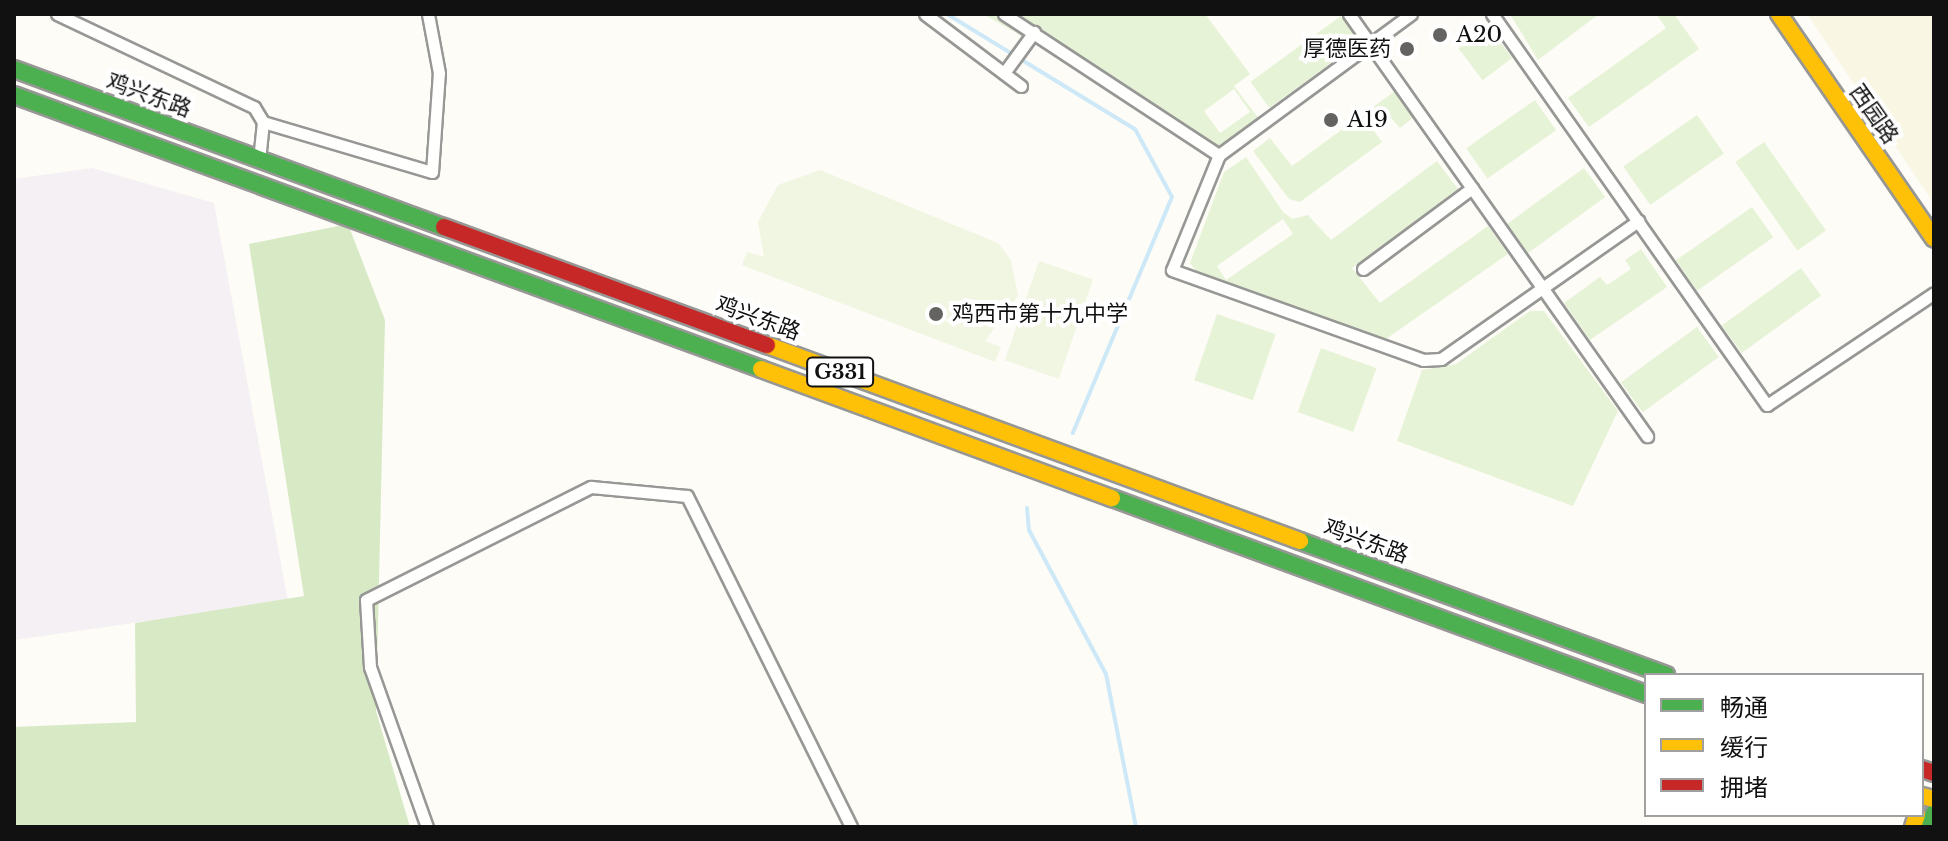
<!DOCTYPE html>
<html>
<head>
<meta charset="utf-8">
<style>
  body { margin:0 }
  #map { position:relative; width:1948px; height:841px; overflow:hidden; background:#fdfcf7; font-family:"Libre Baskerville","Noto Sans SC",serif }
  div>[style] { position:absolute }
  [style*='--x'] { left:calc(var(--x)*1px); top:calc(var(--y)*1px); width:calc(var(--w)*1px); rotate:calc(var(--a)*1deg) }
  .industrial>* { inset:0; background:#f5f0f3 }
  .farmland>* { inset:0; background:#f9f7e4 }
  .green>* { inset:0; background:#e7f3d7; transform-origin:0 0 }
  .forest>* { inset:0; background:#d8eac5 }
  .pitch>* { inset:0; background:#f0f6e1; transform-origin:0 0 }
  .stream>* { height:4px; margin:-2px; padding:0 2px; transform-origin:2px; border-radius:2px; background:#cde8f7 }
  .roads { filter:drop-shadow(2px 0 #979795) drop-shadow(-2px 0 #979795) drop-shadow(0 2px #979795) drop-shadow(0 -2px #979795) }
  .street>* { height:11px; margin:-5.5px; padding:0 5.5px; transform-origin:5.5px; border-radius:5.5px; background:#fffffe }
  .fast>* { height:16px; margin:-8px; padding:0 8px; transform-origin:8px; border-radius:8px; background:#4caf50 }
  .slow>* { height:16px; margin:-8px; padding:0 8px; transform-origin:8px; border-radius:8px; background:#ffc107 }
  .jam>* { height:16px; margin:-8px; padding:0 8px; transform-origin:8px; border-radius:8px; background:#c62828 }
  .dots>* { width:22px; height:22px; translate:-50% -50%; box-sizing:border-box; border:4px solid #fff; border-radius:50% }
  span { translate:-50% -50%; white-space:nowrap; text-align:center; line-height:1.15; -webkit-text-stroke:8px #fff; paint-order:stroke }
  .shield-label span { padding:2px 6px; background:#fff; border:2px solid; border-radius:6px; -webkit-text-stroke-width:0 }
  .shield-label { font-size:20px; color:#111; font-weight:700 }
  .poi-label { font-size:22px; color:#111 }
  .left { translate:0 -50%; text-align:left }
  .right { translate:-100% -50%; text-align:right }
  .street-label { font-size:22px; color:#111 }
  .frame { position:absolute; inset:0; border:16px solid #111; pointer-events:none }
  .legend { position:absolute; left:1644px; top:673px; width:280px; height:144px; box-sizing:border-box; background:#fff; border:2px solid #a0a0a0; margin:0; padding:10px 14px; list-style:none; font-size:24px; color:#111 }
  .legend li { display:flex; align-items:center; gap:16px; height:40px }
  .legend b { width:40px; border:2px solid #a0a0a0 }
</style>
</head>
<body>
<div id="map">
  <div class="industrial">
    <div style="clip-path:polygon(92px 168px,214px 203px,288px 601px,14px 640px,14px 179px)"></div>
  </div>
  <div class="farmland">
    <div style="clip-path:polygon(1807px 14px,1934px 14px,1934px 204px)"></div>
  </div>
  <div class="green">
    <div style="clip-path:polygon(evenodd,983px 14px,1205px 14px,1250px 74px,1234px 86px,1260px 120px,1220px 150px,983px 14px,1234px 89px,1250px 112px,1220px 133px,1204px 111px,1234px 89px)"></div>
    <div style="clip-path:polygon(1510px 14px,1599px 14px,1538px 60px)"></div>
    <div style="clip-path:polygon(1656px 14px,1674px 14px,1699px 49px,1589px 127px,1568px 98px,1666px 28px)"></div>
    <div style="left:1341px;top:16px;width:32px;height:112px;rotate:54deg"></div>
    <div style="left:1488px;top:26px;width:40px;height:37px;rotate:53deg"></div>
    <div style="clip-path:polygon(1395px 91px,1414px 117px,1400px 128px,1391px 118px,1374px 131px,1382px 142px,1300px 202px,1289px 199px,1253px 151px,1270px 138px,1292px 166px)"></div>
    <div style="left:1535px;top:100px;width:37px;height:84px;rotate:55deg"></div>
    <div style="left:1697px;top:115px;width:47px;height:90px;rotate:55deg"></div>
    <div style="left:1764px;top:142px;width:108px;height:35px;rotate:55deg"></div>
    <div style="clip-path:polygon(evenodd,1246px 157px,1283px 212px,1292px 219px,1308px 215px,1331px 240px,1437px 161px,1458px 189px,1352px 268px,1380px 303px,1488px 226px,1508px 254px,1383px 341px,1201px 277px,1190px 263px,1224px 172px,1246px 157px,1283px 219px,1293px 234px,1226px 280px,1217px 266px,1283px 219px)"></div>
    <div style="left:1584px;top:168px;width:36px;height:96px;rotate:54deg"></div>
    <div style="left:1752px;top:207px;width:37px;height:93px;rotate:55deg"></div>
    <div style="clip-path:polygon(1641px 249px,1667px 287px,1590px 340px,1564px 303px,1600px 277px,1607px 285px,1631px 269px,1625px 260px)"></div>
    <div style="left:1801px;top:268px;width:34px;height:98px;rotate:54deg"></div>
    <div style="clip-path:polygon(1530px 311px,1544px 311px,1618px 411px,1573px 506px,1397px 441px,1422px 370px,1456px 364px)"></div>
    <div style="left:1217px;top:314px;width:62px;height:70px;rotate:19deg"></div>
    <div style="left:1697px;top:327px;width:37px;height:94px;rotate:54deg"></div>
    <div style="left:1321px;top:348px;width:59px;height:68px;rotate:20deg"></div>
  </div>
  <div class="forest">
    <div style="clip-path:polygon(348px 224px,385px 320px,376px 711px,410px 827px,14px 827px,14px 727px,136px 722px,135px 623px,304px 596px,249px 244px)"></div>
  </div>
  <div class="pitch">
    <div style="clip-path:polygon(820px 170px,998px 243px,1011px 260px,1018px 296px,985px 341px,1001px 347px,995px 362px,742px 265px,747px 252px,764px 257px,758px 222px,778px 185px)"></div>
    <div style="left:1039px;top:261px;width:57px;height:105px;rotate:19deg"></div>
  </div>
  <div class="stream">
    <div style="--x:947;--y:14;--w:220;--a:31.5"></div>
    <div style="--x:1135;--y:129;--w:77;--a:61.4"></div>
    <div style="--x:1172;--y:197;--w:256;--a:112.8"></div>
    <div style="--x:1027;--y:508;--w:22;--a:85"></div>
    <div style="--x:1029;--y:530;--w:163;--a:61.9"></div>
    <div style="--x:1106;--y:674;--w:156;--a:78.9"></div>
  </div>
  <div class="roads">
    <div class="street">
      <div style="--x:57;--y:14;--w:218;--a:25.3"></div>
      <div style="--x:254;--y:107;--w:17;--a:59"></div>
      <div style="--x:263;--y:122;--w:36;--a:96"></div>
      <div style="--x:925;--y:14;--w:120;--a:36.9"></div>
      <div style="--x:1004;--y:14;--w:257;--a:33.3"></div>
      <div style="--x:1219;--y:155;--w:124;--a:112.2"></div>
      <div style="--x:1172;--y:270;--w:267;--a:19.7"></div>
      <div style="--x:1423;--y:360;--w:18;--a:-3"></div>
      <div style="--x:1441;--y:359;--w:241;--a:-35"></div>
      <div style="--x:1349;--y:14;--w:517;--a:54.77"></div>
      <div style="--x:1492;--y:14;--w:478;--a:54.9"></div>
      <div style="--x:1767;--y:405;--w:201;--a:-33.8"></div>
      <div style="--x:1004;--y:73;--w:51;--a:-53.8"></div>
      <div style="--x:263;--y:122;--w:176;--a:16.5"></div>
      <div style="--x:432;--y:172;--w:99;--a:-86"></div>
      <div style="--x:439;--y:73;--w:60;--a:-100.6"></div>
      <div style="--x:1219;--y:155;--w:238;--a:-36.3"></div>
      <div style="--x:1363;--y:269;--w:136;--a:-36.6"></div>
      <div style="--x:427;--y:827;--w:170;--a:-109.6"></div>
      <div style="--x:370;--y:667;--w:67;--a:-93.4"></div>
      <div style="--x:366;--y:600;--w:252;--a:-26.7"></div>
      <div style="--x:591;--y:487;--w:96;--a:5.4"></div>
      <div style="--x:687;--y:496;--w:369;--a:63.6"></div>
    </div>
    <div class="fast">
      <div style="--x:14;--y:69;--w:458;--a:20.2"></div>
      <div style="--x:14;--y:95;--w:796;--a:20.14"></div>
      <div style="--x:1112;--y:498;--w:569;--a:20.16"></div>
      <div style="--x:1300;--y:541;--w:390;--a:20.1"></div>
      <div style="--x:1929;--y:827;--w:15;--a:-70"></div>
    </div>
    <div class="slow">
      <div style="--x:1779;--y:14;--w:273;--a:55.4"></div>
      <div style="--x:767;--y:345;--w:568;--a:20.19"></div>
      <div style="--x:761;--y:369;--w:374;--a:20.2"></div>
      <div style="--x:1922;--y:796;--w:12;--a:14"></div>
      <div style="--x:1913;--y:827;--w:13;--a:-72"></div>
    </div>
    <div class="jam">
      <div style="--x:444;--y:227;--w:344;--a:20.1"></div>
      <div style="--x:1922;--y:769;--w:13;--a:18"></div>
    </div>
  </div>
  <div class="dots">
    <div style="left:1440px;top:35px;background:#646362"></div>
    <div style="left:1407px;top:49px;background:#646362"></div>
    <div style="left:1331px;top:120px;background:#646362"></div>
    <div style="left:936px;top:314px;background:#646362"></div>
  </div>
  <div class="shield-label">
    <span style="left:840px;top:372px">G331</span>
  </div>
  <div class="poi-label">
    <span class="left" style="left:1456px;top:35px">A20</span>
    <span class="right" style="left:1391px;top:49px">厚德医药</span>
    <span class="left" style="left:1347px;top:120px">A19</span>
    <span class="left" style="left:952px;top:314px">鸡西市第十九中学</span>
  </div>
  <div class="street-label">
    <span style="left:149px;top:95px;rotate:20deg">鸡兴东路</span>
    <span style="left:1874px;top:114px;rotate:55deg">西园路</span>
    <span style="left:758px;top:318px;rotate:20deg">鸡兴东路</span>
    <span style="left:1366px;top:541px;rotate:20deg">鸡兴东路</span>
  </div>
  <div class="frame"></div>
  <ul class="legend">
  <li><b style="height:10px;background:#4caf50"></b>畅通</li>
  <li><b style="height:10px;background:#ffc107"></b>缓行</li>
  <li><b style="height:10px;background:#c62828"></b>拥堵</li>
  </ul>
</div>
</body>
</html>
